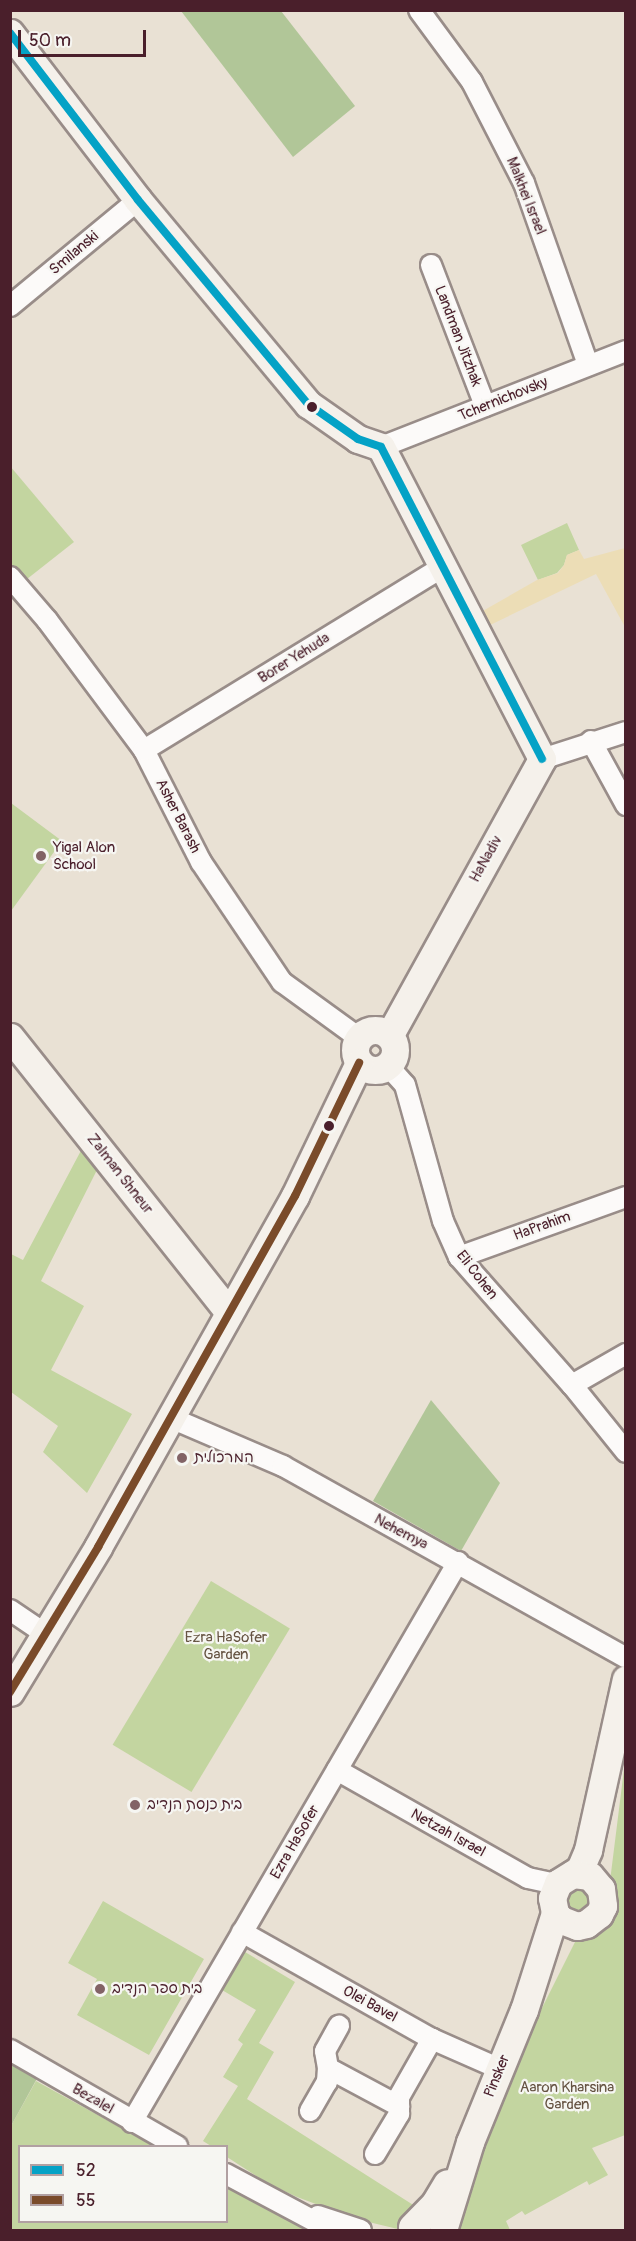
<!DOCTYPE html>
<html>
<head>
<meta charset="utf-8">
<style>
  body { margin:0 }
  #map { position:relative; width:636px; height:2241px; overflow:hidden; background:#e9e1d4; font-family:Pangolin,"Playpen Sans Hebrew",sans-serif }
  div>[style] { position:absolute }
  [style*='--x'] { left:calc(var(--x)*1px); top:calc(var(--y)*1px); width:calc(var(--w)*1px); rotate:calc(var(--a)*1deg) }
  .green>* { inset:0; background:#c3d5a0; transform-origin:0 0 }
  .forest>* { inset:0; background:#b1c698 }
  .sand>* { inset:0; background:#ecddb6 }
  .roads { filter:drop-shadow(2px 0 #998d89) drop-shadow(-2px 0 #998d89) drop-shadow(0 2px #998d89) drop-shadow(0 -2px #998d89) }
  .street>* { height:20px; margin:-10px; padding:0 10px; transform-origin:10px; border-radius:10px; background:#fcfaf9 }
  .secondary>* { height:27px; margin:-13.5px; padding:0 13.5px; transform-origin:13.5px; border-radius:13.5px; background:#f5f1eb }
  .secondary>.ring { margin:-13.5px; padding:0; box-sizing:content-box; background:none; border:27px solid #f5f1eb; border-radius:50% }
  .bus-1>* { height:8px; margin:-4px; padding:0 4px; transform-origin:4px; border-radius:4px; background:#04a2c6 }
  .bus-2>* { height:8px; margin:-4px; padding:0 4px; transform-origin:4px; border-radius:4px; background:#7a4b2a }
  .dots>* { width:16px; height:16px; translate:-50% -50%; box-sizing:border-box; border:3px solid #f6f6f2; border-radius:50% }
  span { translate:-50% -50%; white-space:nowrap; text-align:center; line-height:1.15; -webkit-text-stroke:4.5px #f6f6f2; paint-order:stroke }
  .street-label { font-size:15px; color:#4a1f2b }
  .poi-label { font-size:15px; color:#4a1f2b }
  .left { translate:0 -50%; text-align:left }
  .park-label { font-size:15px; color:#655342 }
  .frame { position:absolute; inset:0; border:12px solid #4a1f2b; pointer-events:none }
  .legend { position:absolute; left:18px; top:2145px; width:210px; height:78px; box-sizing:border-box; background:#f6f6f2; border:2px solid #b1a0a2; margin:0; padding:8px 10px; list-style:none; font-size:18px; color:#4a1f2b }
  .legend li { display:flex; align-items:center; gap:12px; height:30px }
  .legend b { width:30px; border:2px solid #b1a0a2 }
  .scale { position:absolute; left:18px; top:30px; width:128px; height:27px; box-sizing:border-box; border:3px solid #4a1f2b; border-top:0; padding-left:8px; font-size:18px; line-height:21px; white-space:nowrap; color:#4a1f2b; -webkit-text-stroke:4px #f6f6f2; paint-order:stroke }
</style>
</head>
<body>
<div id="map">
  <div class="green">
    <div style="clip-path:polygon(10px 466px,74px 542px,22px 583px,11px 569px)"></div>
    <div style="clip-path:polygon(567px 523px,579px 550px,567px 555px,564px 565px,557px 573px,538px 580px,521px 545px)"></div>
    <div style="clip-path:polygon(11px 803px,62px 841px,11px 911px)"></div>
    <div style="clip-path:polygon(85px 1143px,101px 1162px,41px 1281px,84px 1306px,51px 1370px,132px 1414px,87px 1493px,43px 1452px,58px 1426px,11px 1392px,11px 1254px,23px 1260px)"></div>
    <div style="left:211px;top:1581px;width:92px;height:191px;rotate:31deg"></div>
    <div style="clip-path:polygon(625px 1761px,625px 2135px,592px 2148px,608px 2175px,589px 2185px,587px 2181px,525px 2215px,522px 2211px,506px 2221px,510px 2230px,451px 2230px,540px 2012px,577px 1938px,610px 1881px)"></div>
    <div style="clip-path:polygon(578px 1879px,598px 1901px,574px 1920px,558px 1894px)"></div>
    <div style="clip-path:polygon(103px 1901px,204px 1959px,149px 2055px,77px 2015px,97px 1979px,68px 1963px)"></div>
    <div style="clip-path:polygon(245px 1952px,295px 1982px,259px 2043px,274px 2052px,247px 2099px,418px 2208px,402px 2230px,356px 2219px,297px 2197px,267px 2183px,227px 2157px,226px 2146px,211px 2146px,203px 2141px,238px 2086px,223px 2077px,243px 2044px,238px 2040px,256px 2010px,222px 1990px)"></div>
    <div style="clip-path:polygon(36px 2081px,154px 2146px,20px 2146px,20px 2222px,226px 2222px,227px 2186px,307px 2230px,11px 2230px,11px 2126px)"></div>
  </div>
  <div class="forest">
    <div style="clip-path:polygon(181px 11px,281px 11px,355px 106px,293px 157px)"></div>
    <div style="clip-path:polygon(431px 1400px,500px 1483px,461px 1551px,373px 1501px)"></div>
    <div style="clip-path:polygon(11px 2056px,40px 2073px,11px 2126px)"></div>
  </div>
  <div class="sand">
    <div style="clip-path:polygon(625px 548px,625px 627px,596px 574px,488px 626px,481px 612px,537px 580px,558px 573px,564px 565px,567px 555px,579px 550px,584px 559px)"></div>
  </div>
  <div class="roads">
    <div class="street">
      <div style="--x:419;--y:10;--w:89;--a:53.6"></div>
      <div style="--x:472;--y:82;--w:114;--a:62.8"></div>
      <div style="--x:524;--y:183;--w:193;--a:70.6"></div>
      <div style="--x:431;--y:265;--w:151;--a:69"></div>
      <div style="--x:10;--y:306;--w:166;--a:-39.6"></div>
      <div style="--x:381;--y:447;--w:263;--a:-21.4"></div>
      <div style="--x:10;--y:577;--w:57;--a:49.3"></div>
      <div style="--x:47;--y:620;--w:162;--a:53.3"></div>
      <div style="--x:144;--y:750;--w:126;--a:63"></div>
      <div style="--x:201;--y:862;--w:145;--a:56"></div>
      <div style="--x:282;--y:982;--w:95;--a:36"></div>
      <div style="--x:591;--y:741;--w:73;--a:61.3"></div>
      <div style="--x:144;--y:750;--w:351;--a:-31.5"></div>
      <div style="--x:542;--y:759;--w:88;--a:-17.8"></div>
      <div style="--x:388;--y:1066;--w:25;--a:48"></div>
      <div style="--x:405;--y:1085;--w:141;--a:74.4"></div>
      <div style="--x:443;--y:1221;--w:39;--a:66"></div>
      <div style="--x:459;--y:1257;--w:171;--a:48.6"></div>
      <div style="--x:572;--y:1385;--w:86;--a:51.1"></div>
      <div style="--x:459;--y:1257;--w:177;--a:-19.8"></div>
      <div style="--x:572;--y:1385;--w:62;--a:-29.9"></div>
      <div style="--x:171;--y:1418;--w:122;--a:23.2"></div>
      <div style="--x:283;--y:1466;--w:393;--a:29.2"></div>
      <div style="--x:10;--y:1610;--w:41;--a:34.1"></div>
      <div style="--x:337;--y:1770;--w:219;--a:29.5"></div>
      <div style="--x:528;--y:1878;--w:25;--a:12"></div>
      <div style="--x:552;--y:1883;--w:12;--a:-24"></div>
      <div style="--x:242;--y:1932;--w:218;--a:29.4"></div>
      <div style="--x:432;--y:2039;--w:74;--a:23.8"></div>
      <div style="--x:10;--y:2050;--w:193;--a:29.9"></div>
      <div style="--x:328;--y:2068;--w:81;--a:28.2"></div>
      <div style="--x:310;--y:2111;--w:34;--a:-60"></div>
      <div style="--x:327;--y:2082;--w:14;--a:-86"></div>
      <div style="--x:328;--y:2068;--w:17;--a:-100"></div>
      <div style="--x:325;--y:2051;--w:29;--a:-61"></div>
      <div style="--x:132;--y:2122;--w:648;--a:-59.79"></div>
      <div style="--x:375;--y:2154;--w:47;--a:-59"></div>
      <div style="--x:399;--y:2114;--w:17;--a:-90"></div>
      <div style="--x:399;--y:2097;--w:67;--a:-60.4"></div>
      <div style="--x:226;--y:2174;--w:119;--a:28.1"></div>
      <div style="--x:318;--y:2216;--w:45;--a:18"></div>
    </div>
    <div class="secondary">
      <div style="--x:10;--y:33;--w:210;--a:52.5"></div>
      <div style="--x:138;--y:200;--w:266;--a:50.2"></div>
      <div style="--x:308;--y:404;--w:61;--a:35"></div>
      <div style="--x:358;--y:439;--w:24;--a:19"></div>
      <div style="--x:381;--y:447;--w:351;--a:62.7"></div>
      <div style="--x:542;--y:759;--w:316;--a:118.9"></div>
      <div class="ring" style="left:355px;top:1030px;width:13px;height:13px"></div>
      <div style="--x:10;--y:1037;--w:352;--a:51.5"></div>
      <div style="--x:10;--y:1692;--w:170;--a:-58.7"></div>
      <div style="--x:98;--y:1547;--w:403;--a:-60.7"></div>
      <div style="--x:295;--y:1196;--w:148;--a:-64.3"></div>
      <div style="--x:573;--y:1874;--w:17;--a:7"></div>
      <div style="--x:590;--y:1876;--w:17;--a:50"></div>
      <div style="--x:601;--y:1889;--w:17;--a:83"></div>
      <div style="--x:603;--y:1906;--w:9;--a:117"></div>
      <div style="--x:599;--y:1914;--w:16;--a:142"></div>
      <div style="--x:586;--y:1924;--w:9;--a:167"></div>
      <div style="--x:577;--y:1926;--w:17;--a:-159"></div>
      <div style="--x:561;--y:1920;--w:9;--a:-131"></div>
      <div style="--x:555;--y:1913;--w:15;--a:-101"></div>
      <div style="--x:552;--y:1898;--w:16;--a:-68"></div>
      <div style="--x:558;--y:1883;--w:26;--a:-32"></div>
      <div style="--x:580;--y:1869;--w:21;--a:-67"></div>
      <div style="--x:588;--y:1850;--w:175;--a:-77.5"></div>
      <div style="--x:412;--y:2227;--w:33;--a:-46"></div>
      <div style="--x:435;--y:2203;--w:23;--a:-59"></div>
      <div style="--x:443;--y:2230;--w:92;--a:-72.9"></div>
      <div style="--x:470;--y:2142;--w:143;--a:-67.8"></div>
      <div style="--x:524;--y:2010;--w:102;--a:-72.3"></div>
    </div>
  </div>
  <div class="bus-1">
    <div style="--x:10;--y:33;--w:210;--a:52.5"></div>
    <div style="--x:138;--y:200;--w:266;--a:50.2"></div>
    <div style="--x:308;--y:404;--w:61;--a:35"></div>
    <div style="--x:358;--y:439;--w:24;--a:19"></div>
    <div style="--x:381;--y:447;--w:351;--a:62.7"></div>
  </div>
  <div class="bus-2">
    <div style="--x:10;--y:1692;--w:170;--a:-58.7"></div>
    <div style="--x:98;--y:1547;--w:403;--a:-60.7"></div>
    <div style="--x:295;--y:1196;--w:148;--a:-64.3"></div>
  </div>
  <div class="dots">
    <div style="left:312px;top:407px;background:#4a1f2b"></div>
    <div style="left:41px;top:856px;background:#826366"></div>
    <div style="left:329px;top:1126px;background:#4a1f2b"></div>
    <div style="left:182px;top:1458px;background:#826366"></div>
    <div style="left:135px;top:1805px;background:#826366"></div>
    <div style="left:100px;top:1989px;background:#826366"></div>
  </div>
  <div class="street-label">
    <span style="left:526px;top:196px;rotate:68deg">Malkhei Israel</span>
    <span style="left:74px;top:253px;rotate:-40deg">Smilanski</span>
    <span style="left:458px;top:336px;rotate:69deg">Landman Jitzhak</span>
    <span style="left:503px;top:399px;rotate:-22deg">Tchernichovsky</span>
    <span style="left:294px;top:658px;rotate:-32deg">Borer Yehuda</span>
    <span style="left:178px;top:816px;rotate:63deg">Asher Barash</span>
    <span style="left:486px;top:859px;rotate:-61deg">HaNadiv</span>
    <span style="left:120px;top:1174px;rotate:52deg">Zalman Shneur</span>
    <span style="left:542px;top:1226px;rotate:-20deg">HaPrahim</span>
    <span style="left:477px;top:1275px;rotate:52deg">Eli Cohen</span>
    <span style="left:401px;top:1532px;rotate:28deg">Nehemya</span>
    <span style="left:448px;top:1833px;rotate:29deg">Netzah Israel</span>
    <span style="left:295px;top:1842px;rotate:-60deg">Ezra HaSofer</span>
    <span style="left:370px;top:2004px;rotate:29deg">Olei Bavel</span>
    <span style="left:497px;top:2076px;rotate:-68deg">Pinsker</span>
    <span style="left:93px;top:2099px;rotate:30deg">Bezalel</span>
  </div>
  <div class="poi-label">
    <span class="left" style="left:53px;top:856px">Yigal Alon<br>School</span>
    <span class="left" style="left:194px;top:1458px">המרכולית</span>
    <span class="left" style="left:147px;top:1805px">בית כנסת הנדיב</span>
    <span class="left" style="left:112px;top:1989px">בית ספר הנדיב</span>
  </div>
  <div class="park-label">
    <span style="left:226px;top:1646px">Ezra HaSofer<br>Garden</span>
    <span style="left:567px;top:2096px">Aaron Kharsina<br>Garden</span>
  </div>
  <div class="frame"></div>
  <ul class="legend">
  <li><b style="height:8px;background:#04a2c6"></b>52</li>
  <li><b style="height:8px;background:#7a4b2a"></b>55</li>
  </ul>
  <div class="scale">50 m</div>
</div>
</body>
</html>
